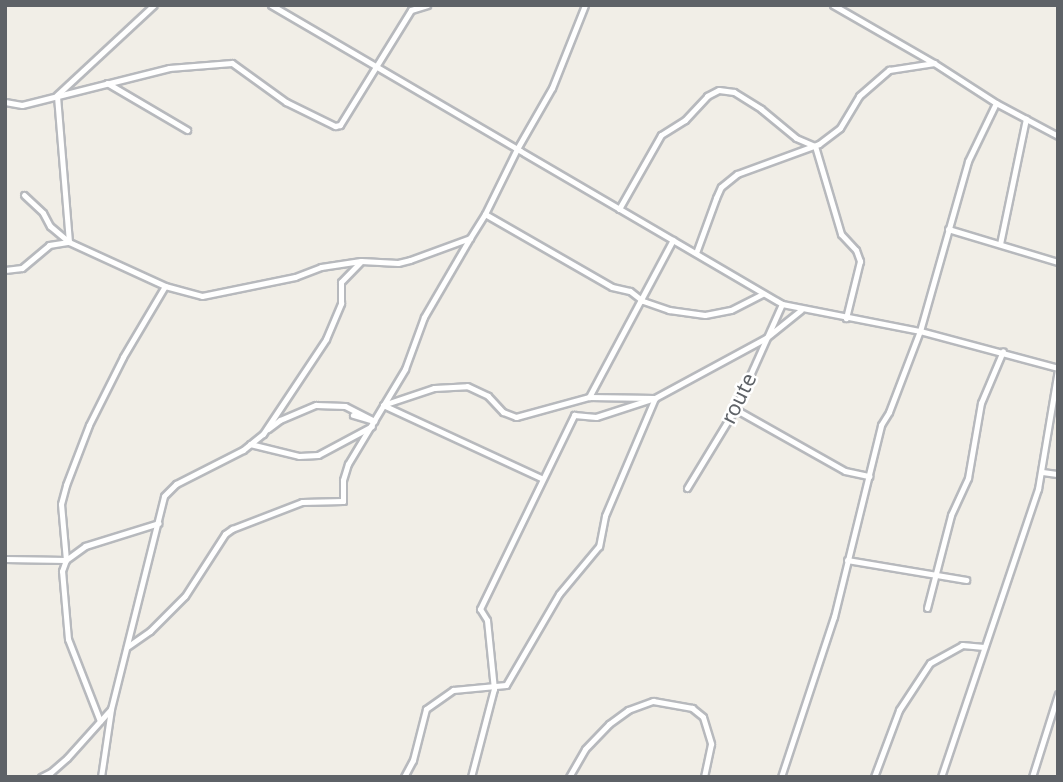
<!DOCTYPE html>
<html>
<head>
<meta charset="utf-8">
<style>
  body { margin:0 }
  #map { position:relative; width:1063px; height:782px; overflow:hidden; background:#f1eee7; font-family:"Noto Sans",sans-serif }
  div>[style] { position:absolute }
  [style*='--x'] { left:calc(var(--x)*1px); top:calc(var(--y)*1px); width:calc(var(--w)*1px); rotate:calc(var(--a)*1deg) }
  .roads { filter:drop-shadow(2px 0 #b7b9bd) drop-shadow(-2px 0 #b7b9bd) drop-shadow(0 2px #b7b9bd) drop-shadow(0 -2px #b7b9bd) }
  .street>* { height:5px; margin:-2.5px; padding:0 2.5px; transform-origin:2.5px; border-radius:2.5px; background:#fff }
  span { translate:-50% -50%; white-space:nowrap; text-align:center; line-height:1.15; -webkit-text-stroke:5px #fff; paint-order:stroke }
  .street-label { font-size:21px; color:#5e6267 }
  .frame { position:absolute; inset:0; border:7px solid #5e6267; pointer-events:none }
</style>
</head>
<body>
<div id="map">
  <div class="roads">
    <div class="street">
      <div style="--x:271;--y:5;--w:592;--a:30.33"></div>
      <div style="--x:782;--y:304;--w:141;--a:11.1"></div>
      <div style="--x:920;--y:331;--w:143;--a:15"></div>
      <div style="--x:833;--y:5;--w:116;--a:29.9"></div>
      <div style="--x:934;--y:63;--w:74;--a:32.8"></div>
      <div style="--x:996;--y:103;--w:70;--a:28"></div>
      <div style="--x:107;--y:83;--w:93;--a:30.4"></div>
      <div style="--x:5;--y:102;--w:17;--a:10"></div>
      <div style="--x:22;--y:105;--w:152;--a:-14.1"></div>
      <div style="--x:169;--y:68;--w:63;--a:-4.5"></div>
      <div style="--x:232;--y:63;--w:67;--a:35.8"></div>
      <div style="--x:286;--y:102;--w:55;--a:26.1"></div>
      <div style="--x:335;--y:126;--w:5;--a:-11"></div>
      <div style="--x:340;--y:125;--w:135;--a:-58.3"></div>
      <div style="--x:411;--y:10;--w:17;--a:-17"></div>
      <div style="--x:24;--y:195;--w:26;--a:43"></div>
      <div style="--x:43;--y:213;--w:15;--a:62"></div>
      <div style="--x:50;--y:226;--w:25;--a:40"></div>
      <div style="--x:69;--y:242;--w:106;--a:24.6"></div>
      <div style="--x:165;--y:286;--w:38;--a:15"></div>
      <div style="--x:202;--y:296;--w:95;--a:-11.5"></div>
      <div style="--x:295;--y:277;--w:28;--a:-21"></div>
      <div style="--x:321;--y:267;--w:40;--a:-8.5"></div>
      <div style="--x:361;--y:261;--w:37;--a:3"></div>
      <div style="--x:398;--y:263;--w:12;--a:-14"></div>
      <div style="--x:410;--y:260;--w:64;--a:-20.1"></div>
      <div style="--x:470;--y:238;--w:28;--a:-58"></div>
      <div style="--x:485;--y:214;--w:72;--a:-63.8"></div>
      <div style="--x:517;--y:149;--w:70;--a:-60.2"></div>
      <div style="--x:552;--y:88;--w:89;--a:-68.3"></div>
      <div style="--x:619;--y:209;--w:85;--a:-60.4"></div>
      <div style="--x:661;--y:135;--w:28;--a:-32"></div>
      <div style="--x:685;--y:120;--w:33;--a:-47"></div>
      <div style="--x:707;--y:96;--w:13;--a:-27"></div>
      <div style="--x:719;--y:90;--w:15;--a:8"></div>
      <div style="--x:734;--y:92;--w:32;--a:32"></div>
      <div style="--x:761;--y:109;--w:45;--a:39.6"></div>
      <div style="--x:796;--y:138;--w:21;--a:23"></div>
      <div style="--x:815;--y:146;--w:92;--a:73.5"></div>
      <div style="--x:841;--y:234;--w:22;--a:47"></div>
      <div style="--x:856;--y:250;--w:12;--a:70"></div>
      <div style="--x:860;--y:261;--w:59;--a:103.8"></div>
      <div style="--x:485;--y:214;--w:146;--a:29.9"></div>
      <div style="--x:612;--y:287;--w:18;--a:13"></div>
      <div style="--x:630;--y:291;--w:16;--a:38"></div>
      <div style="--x:643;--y:301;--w:28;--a:19"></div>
      <div style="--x:669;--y:310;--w:36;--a:8"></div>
      <div style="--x:705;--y:315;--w:26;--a:-11"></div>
      <div style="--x:731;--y:310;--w:35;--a:-27"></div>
      <div style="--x:948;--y:229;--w:115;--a:16.7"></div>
      <div style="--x:69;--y:242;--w:147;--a:-94.7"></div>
      <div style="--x:57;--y:95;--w:132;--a:-42.9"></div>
      <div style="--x:1000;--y:244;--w:128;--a:-78.3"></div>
      <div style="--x:696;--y:253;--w:59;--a:-70"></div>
      <div style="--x:716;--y:198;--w:12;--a:-66"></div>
      <div style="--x:721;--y:187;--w:21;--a:-39"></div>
      <div style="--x:737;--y:174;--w:87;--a:-20.1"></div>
      <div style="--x:819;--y:144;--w:26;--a:-37"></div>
      <div style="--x:840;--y:128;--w:37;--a:-59"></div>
      <div style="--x:859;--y:96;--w:40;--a:-41"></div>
      <div style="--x:889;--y:70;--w:46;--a:-8.8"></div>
      <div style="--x:5;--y:270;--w:17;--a:-7"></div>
      <div style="--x:22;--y:268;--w:35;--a:-40"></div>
      <div style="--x:49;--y:245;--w:20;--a:-9"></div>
      <div style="--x:589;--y:397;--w:178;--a:-61.9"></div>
      <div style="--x:383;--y:405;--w:54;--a:-18.4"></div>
      <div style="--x:434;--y:388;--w:33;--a:-3"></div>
      <div style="--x:467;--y:386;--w:23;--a:25"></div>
      <div style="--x:488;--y:396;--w:22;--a:47"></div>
      <div style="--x:503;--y:412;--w:14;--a:21"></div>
      <div style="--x:516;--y:417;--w:76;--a:-15.3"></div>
      <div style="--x:589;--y:397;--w:66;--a:0.9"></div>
      <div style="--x:655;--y:398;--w:128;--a:113"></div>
      <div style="--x:605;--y:516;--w:31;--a:101"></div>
      <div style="--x:599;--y:546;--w:62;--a:129.8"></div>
      <div style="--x:559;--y:594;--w:105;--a:120.2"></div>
      <div style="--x:506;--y:685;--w:53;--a:174.6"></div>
      <div style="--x:453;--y:690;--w:33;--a:145"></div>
      <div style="--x:426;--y:709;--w:53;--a:104.3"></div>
      <div style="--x:413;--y:760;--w:19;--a:118"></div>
      <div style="--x:383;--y:405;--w:174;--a:24.8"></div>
      <div style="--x:735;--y:409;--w:126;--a:29.4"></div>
      <div style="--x:845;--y:471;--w:25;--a:12"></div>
      <div style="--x:268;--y:429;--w:15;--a:-37"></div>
      <div style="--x:280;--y:420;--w:39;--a:-23"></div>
      <div style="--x:316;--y:405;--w:29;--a:2"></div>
      <div style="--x:345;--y:406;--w:33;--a:27"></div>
      <div style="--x:374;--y:421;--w:22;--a:-164"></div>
      <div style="--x:250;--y:444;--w:50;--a:13.8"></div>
      <div style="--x:299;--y:456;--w:19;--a:-3"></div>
      <div style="--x:318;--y:455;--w:61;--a:-28.2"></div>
      <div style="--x:1043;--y:472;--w:15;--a:8"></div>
      <div style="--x:687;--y:488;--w:92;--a:-58.7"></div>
      <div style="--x:735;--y:409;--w:115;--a:-65.9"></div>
      <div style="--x:5;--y:559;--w:61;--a:0.9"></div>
      <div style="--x:66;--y:560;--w:56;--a:-95.1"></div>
      <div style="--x:61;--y:504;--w:20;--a:-75"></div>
      <div style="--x:66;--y:485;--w:64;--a:-69"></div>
      <div style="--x:89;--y:425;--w:76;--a:-63.4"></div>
      <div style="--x:123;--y:357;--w:82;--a:-59.4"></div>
      <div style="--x:847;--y:560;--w:121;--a:9.5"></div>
      <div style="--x:927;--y:608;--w:96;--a:-75.5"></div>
      <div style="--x:951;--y:515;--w:41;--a:-65.3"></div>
      <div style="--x:968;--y:478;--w:76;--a:-80.2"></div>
      <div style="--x:981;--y:403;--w:56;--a:-67.1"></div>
      <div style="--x:127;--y:647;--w:28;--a:-35"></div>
      <div style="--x:150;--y:631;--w:49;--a:-45"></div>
      <div style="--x:185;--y:596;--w:74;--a:-57.2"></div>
      <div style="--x:225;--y:534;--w:9;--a:-36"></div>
      <div style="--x:232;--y:529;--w:75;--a:-21.1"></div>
      <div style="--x:302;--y:502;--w:41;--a:-1.4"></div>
      <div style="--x:343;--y:501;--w:21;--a:-90"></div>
      <div style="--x:343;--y:480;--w:17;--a:-73"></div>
      <div style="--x:348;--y:464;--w:111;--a:-59"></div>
      <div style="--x:405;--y:369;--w:55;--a:-69.9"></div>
      <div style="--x:424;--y:317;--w:91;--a:-59.8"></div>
      <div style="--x:100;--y:721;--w:88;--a:-111.3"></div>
      <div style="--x:68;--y:639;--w:68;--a:-95"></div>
      <div style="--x:62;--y:571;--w:12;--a:-70"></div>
      <div style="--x:66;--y:560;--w:24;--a:-36"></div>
      <div style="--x:85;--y:546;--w:77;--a:-17.3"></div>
      <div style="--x:41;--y:777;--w:11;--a:-27"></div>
      <div style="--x:51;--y:772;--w:21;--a:-41"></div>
      <div style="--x:67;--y:758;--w:66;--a:-48.1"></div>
      <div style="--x:101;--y:777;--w:69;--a:-81.6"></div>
      <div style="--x:111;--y:709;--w:219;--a:-76"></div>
      <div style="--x:164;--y:496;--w:17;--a:-45"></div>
      <div style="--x:176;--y:484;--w:75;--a:-26.9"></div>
      <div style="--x:243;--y:450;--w:26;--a:-39"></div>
      <div style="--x:263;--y:434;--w:114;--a:-56.4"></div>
      <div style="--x:326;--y:339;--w:39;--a:-67"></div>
      <div style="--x:341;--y:303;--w:21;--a:-90"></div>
      <div style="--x:341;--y:282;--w:29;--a:-46"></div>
      <div style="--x:471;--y:777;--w:91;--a:-75.4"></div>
      <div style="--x:494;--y:689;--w:69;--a:-95.8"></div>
      <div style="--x:487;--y:620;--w:13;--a:-122"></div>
      <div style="--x:480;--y:609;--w:216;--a:-64.1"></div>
      <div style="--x:574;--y:415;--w:22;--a:5"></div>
      <div style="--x:596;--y:417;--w:62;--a:-17.9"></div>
      <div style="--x:655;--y:398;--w:126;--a:-28.4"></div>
      <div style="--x:766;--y:338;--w:45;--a:-38.7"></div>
      <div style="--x:569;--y:777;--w:32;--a:-60"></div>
      <div style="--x:585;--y:749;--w:35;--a:-46"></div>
      <div style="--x:609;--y:724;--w:24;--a:-36"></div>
      <div style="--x:628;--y:710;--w:27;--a:-20"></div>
      <div style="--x:653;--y:701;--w:40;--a:10"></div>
      <div style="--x:692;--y:708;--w:14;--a:39"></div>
      <div style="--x:703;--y:717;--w:28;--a:73"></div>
      <div style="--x:711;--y:744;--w:34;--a:102"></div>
      <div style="--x:781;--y:777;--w:169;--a:-71.7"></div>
      <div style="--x:834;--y:617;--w:198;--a:-76.2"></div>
      <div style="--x:881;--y:425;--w:15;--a:-58"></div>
      <div style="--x:889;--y:412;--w:87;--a:-69.1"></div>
      <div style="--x:920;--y:331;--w:177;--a:-74.2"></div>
      <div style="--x:968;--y:161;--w:64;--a:-64.2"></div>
      <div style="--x:874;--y:777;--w:72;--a:-69.5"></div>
      <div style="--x:899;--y:710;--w:56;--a:-56.6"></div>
      <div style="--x:930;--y:663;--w:37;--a:-29"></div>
      <div style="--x:962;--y:645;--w:22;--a:5"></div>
      <div style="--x:941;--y:777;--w:304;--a:-71.4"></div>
      <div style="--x:1038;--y:489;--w:121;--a:-80.5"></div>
      <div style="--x:1032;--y:777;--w:87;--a:-72.6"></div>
    </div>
  </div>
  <div class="street-label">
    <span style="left:738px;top:398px;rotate:-64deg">route</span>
  </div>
  <div class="frame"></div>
</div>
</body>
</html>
